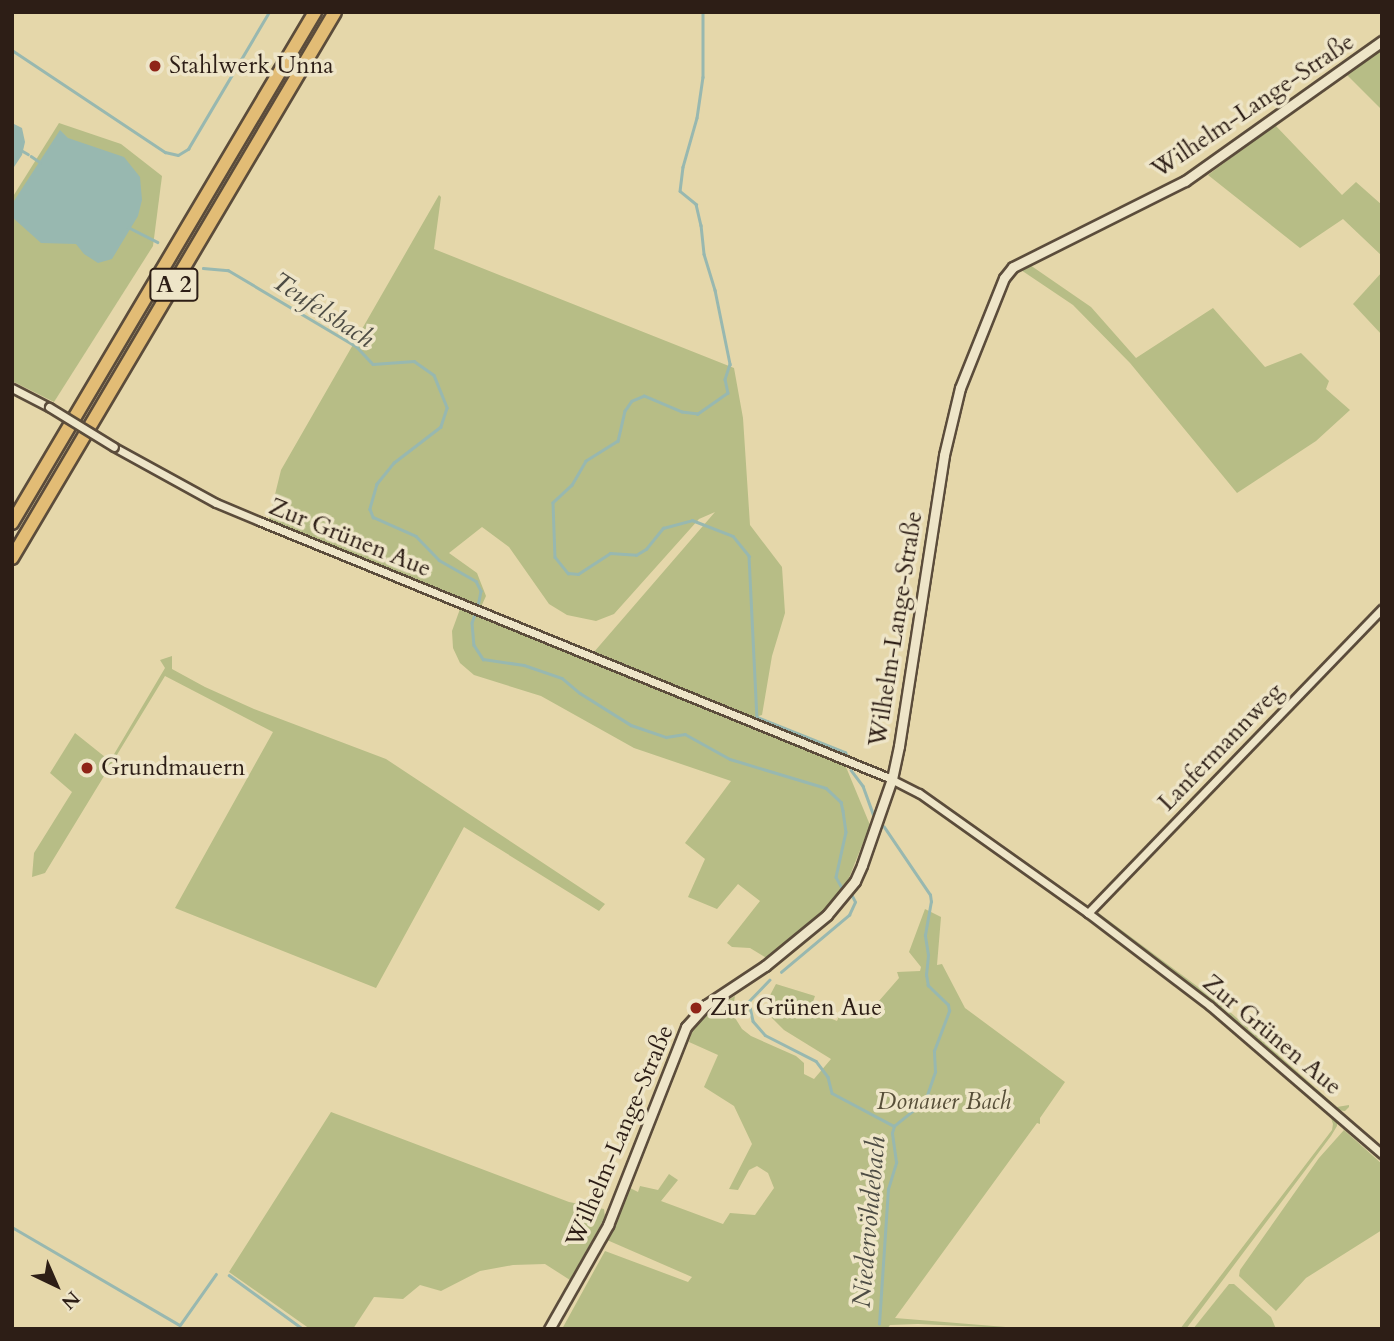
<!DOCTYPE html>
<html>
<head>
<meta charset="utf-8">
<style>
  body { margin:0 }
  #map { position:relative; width:1394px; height:1341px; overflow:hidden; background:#e5d7aa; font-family:Cardo,serif }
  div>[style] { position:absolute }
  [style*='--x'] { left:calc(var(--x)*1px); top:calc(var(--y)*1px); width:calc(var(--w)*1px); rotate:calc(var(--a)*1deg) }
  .green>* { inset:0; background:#b7bd86 }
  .water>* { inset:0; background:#98b8b0 }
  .stream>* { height:2.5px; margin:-1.25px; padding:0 1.25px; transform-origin:1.25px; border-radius:1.25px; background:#98b8b0 }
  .roads { filter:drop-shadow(2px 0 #5b4c3b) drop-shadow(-2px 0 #5b4c3b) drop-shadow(0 2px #5b4c3b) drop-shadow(0 -2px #5b4c3b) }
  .minor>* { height:7px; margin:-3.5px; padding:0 3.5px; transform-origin:3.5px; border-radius:3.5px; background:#eee5c8 }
  .tertiary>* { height:9px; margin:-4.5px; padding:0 4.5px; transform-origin:4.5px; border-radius:4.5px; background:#eee5c8 }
  .motorway>* { height:12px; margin:-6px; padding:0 6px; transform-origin:6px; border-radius:6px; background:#e2bc75 }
  .bridges { filter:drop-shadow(2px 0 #5b4c3b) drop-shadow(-2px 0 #5b4c3b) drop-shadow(0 2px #5b4c3b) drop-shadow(0 -2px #5b4c3b) }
  .minor-bridge>* { height:7px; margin:-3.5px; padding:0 3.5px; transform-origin:3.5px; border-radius:3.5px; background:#eee5c8 }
  .dots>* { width:19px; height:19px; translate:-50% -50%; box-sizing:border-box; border:4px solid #eee5c8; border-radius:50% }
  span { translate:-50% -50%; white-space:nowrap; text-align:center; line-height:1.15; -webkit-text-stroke:7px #eee5c8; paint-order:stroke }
  .shield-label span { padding:2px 5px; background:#eee5c8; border:2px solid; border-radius:5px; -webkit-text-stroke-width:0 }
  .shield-label { font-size:23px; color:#2d1e16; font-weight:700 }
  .poi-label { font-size:24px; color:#2d1e16 }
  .left { translate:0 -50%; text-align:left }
  .street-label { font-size:24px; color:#2d1e16 }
  .park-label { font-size:24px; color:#564e38; font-style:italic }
  .water-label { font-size:26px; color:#4d4c44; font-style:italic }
  .frame { position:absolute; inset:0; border:14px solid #2d1e16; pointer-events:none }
  .north { position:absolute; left:21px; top:1250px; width:70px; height:70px; -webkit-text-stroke:5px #eee5c8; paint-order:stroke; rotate:136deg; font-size:19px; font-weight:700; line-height:28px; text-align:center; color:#2d1e16 }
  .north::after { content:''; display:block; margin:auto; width:24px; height:32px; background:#2d1e16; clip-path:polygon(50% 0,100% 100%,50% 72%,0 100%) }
</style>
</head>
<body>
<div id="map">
  <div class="green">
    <div style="clip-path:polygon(1382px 49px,1382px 110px,1347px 75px)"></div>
    <div style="clip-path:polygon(59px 123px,121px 144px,162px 176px,153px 246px,54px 402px,12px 381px,12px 198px)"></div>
    <div style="clip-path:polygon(1275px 125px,1342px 195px,1356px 182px,1382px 205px,1382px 256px,1343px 219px,1300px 248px,1208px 175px)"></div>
    <div style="clip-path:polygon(439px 195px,441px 197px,434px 249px,734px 368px,743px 418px,750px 525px,782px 567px,785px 613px,772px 656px,762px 715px,752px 718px,594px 652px,715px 512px,699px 519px,614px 614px,596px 621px,567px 615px,549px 604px,509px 547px,482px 527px,449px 553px,477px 573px,486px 596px,481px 607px,269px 519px,281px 470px)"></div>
    <div style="clip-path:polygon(1030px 265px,1091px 307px,1136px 358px,1213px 308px,1265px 367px,1301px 353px,1329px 381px,1326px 389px,1350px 410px,1316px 441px,1237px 493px,1130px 363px,1073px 305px,1021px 270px)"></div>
    <div style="clip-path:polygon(1382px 272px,1382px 335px,1353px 304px)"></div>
    <div style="clip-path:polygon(460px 609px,846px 767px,870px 825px,847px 883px,833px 903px,768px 959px,750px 948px,732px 947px,727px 943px,760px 901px,738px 884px,717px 909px,688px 897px,705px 859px,685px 843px,731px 781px,634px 748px,541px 696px,474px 675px,460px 663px,453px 648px,452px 631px)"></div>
    <div style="clip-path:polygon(172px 656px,172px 669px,205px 687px,254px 709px,386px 759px,605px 904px,599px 911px,464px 827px,376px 988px,175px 908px,273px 732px,165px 676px,45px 873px,32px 877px,34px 853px,72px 792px,50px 773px,75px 733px,110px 761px,165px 668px,160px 660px)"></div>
    <div style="clip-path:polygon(1051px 890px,1216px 1012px,1337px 1119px,1337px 1126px,1331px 1136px,1186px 1329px,1180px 1329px,1332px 1130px,1333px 1124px,1331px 1118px,1241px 1036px)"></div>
    <div style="clip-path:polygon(1100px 904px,1096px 911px,1221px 1004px,1337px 1107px,1349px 1105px,1349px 1107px,1345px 1111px,1337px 1110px,1220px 1008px,1096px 916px,1094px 911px)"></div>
    <div style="clip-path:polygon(925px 909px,941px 917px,937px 965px,942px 964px,965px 1008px,1065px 1082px,1040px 1118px,1040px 1124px,1037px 1123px,895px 1318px,1029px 1329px,918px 1324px,890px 1325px,887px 1329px,562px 1329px,605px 1251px,688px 1282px,692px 1277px,607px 1240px,630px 1188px,638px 1192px,640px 1186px,658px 1190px,669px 1174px,678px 1180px,661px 1201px,723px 1224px,730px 1213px,755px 1215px,774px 1188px,768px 1173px,757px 1166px,749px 1170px,738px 1190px,729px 1189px,752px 1144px,734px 1106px,704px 1087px,718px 1055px,689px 1042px,694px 1024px,709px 1011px,735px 996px,732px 1013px,742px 1029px,751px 1036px,796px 1056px,804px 1063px,804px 1074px,814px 1079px,831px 1059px,784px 1030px,771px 1017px,768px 999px,776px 984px,815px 996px,810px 1010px,837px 1021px,842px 1009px,865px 1017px,899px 978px,897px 972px,920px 971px,921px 967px,909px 952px)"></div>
    <div style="clip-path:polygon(331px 1112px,569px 1202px,604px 1209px,605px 1217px,570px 1280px,545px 1264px,513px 1265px,480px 1271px,441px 1291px,420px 1285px,403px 1299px,374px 1297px,353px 1329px,310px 1329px,229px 1272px)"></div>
    <div style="clip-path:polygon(1344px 1130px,1382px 1164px,1382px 1230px,1306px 1278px,1276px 1311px,1239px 1276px,1240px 1270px,1319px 1158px)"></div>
    <div style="clip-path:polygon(1229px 1284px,1234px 1284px,1271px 1317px,1276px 1329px,1193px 1329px)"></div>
  </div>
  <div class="water">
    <div style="clip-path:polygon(12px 123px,22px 128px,25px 142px,22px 155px,12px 170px)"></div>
    <div style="clip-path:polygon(60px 130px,68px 138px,124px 157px,140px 177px,142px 200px,138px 216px,112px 259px,98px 263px,84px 254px,76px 244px,41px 243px,12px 217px,12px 204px)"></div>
  </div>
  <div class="stream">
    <div style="--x:703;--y:12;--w:65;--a:90"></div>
    <div style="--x:703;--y:77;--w:41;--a:98.3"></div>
    <div style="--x:697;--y:118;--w:51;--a:105.9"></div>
    <div style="--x:683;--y:167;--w:24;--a:97"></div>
    <div style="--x:680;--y:191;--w:21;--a:39"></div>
    <div style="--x:696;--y:204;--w:22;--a:77"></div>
    <div style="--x:701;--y:225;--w:29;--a:84"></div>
    <div style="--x:704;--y:254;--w:38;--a:73"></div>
    <div style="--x:715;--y:290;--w:76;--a:78.5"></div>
    <div style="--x:730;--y:364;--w:16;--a:108"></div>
    <div style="--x:725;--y:379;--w:14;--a:78"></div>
    <div style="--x:728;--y:393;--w:37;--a:145"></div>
    <div style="--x:698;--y:414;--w:16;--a:-173"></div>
    <div style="--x:682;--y:412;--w:41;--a:-157.2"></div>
    <div style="--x:644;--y:396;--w:13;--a:157"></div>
    <div style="--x:632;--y:401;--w:12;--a:125"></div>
    <div style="--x:625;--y:411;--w:31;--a:103"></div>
    <div style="--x:618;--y:441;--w:38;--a:148"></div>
    <div style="--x:586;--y:461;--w:28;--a:120"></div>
    <div style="--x:572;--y:485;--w:26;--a:137"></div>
    <div style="--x:553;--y:503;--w:54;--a:87.9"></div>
    <div style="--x:555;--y:557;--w:21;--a:51"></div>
    <div style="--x:568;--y:573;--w:10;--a:6"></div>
    <div style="--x:578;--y:574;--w:38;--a:-33"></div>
    <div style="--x:610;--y:553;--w:26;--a:4"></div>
    <div style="--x:636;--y:555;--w:12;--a:-31"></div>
    <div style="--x:646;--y:549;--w:27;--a:-51"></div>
    <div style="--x:663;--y:528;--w:30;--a:-15"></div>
    <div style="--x:692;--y:520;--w:44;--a:21.3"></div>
    <div style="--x:733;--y:536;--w:26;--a:51"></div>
    <div style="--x:749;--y:556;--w:161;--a:87.2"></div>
    <div style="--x:757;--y:717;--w:95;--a:21.7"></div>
    <div style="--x:845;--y:752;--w:7;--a:56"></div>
    <div style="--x:12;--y:50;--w:184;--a:33.7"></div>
    <div style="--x:165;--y:152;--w:13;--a:13"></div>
    <div style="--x:178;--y:155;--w:12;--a:-31"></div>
    <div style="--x:188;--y:149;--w:159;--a:-59.4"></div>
    <div style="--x:21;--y:150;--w:8;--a:30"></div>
    <div style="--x:31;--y:156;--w:11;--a:34"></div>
    <div style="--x:128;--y:227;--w:33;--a:27"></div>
    <div style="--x:203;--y:268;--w:25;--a:5"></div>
    <div style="--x:228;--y:270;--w:150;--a:30.8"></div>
    <div style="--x:357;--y:347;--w:23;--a:47"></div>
    <div style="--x:373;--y:364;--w:41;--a:-4.2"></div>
    <div style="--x:414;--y:361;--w:24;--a:35"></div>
    <div style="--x:434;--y:375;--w:35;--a:68"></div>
    <div style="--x:447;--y:408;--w:20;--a:108"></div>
    <div style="--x:441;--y:427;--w:59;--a:142.5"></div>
    <div style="--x:394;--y:463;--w:27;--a:129"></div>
    <div style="--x:377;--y:484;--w:26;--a:106"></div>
    <div style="--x:370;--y:509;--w:9;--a:69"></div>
    <div style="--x:373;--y:517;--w:47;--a:23.8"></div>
    <div style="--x:416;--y:536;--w:33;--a:46"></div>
    <div style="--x:439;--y:560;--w:43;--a:29.6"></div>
    <div style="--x:476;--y:581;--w:11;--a:63"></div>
    <div style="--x:481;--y:591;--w:16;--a:101"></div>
    <div style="--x:475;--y:614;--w:9;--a:108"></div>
    <div style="--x:472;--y:623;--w:22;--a:85"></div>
    <div style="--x:474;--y:645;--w:17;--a:57"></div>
    <div style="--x:483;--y:659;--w:41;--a:8.3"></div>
    <div style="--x:524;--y:665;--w:40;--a:18.9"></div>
    <div style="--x:562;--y:678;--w:23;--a:40"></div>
    <div style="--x:580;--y:693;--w:60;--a:32.1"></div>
    <div style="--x:631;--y:725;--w:37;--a:19"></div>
    <div style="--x:666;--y:737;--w:19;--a:-9"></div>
    <div style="--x:685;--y:734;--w:51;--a:29.1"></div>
    <div style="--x:730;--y:759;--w:100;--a:16.8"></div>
    <div style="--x:826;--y:788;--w:21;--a:43"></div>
    <div style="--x:841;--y:802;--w:9;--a:77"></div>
    <div style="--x:843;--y:811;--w:21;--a:82"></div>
    <div style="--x:846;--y:832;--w:46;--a:102.5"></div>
    <div style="--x:836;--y:877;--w:13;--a:61"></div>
    <div style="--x:851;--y:770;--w:20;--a:53"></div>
    <div style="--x:863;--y:786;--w:32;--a:70"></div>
    <div style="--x:781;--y:972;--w:89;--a:-40"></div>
    <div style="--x:849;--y:915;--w:14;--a:-65"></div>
    <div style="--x:855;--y:902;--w:7;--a:-117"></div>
    <div style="--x:770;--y:980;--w:30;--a:134"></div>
    <div style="--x:749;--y:1002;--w:19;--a:78"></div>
    <div style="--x:753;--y:1021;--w:18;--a:49"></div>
    <div style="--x:765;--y:1035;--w:57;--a:27"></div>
    <div style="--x:816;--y:1061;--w:20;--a:53"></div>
    <div style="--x:828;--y:1077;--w:16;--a:76"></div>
    <div style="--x:832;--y:1093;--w:70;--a:28"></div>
    <div style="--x:12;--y:1227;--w:194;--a:30.3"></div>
    <div style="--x:180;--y:1325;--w:62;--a:-54.8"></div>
    <div style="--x:229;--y:1275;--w:92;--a:36.1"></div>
    <div style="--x:879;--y:1324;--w:135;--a:-86.2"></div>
    <div style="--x:888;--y:1189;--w:28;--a:-73"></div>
    <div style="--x:896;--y:1162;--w:29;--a:-98"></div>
    <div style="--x:892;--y:1133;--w:7;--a:-74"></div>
    <div style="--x:894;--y:1126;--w:40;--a:-39"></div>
    <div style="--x:925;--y:1101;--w:31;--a:-71"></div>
    <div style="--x:935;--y:1072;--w:21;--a:-93"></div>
    <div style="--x:934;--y:1051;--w:43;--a:-69.4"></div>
    <div style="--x:949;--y:1011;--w:6;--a:-99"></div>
    <div style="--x:948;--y:1005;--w:28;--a:-136"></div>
    <div style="--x:928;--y:986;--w:11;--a:-100"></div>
    <div style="--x:926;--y:975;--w:20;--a:-84"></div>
    <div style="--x:928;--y:955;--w:20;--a:-99"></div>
    <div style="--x:925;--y:935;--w:34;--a:-80"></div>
    <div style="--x:931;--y:902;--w:7;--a:-98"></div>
    <div style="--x:930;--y:895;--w:82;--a:-124.1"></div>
  </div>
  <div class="roads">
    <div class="minor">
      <div style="--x:12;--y:388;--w:42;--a:27.2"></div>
      <div style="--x:114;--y:447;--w:116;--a:28.8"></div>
      <div style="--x:216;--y:503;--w:47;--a:22.7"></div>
      <div style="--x:259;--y:521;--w:678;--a:22.18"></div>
      <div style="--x:887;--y:777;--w:36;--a:27"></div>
      <div style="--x:919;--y:793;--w:207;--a:35.4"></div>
      <div style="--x:1088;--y:913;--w:153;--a:37.3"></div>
      <div style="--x:1210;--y:1006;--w:227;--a:40.7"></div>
      <div style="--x:1088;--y:913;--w:423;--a:-46"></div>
    </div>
    <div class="tertiary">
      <div style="--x:549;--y:1329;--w:120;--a:-60.4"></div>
      <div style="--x:608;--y:1225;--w:213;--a:-68.5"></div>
      <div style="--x:686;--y:1027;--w:30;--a:-48"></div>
      <div style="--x:706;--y:1005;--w:71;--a:-33.5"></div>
      <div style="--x:765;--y:966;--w:80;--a:-39.4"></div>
      <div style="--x:827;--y:915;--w:44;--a:-50.5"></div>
      <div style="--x:855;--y:881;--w:17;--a:-66"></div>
      <div style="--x:862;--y:865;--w:91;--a:-70.8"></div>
      <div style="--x:892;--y:779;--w:34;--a:-78"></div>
      <div style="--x:899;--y:746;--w:294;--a:-81.2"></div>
      <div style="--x:944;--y:455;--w:69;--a:-76.6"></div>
      <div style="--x:960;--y:388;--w:118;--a:-68.2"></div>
      <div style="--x:1004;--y:278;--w:14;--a:-51"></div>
      <div style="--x:1013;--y:267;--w:192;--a:-26.6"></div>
      <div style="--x:1185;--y:181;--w:242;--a:-35.4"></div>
    </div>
    <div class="motorway">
      <div style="--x:12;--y:523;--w:594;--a:-59.33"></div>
      <div style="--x:12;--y:558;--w:634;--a:-59.39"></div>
    </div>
  </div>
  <div class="bridges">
    <div class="minor-bridge">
      <div style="--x:49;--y:407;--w:76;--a:31.6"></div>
    </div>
  </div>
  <div class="dots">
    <div style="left:155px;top:66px;background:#8f2418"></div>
    <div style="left:87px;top:768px;background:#8f2418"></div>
    <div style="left:696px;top:1008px;background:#8f2418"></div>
  </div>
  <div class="shield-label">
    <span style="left:174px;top:285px">A 2</span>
  </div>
  <div class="poi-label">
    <span class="left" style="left:169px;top:66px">Stahlwerk Unna</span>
    <span class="left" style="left:101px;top:768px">Grundmauern</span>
    <span class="left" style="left:710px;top:1008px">Zur Grünen Aue</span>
  </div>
  <div class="street-label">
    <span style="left:1253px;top:106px;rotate:-34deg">Wilhelm-Lange-Straße</span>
    <span style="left:350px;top:538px;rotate:22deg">Zur Grünen Aue</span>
    <span style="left:896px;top:629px;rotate:-81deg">Wilhelm-Lange-Straße</span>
    <span style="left:1221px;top:747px;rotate:-46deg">Lanfermannweg</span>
    <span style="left:1272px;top:1035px;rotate:40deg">Zur Grünen Aue</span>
    <span style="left:620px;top:1136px;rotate:-67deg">Wilhelm-Lange-Straße</span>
  </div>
  <div class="park-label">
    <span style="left:944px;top:1102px">Donauer Bach</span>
  </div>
  <div class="water-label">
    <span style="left:323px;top:310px;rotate:33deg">Teufelsbach</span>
    <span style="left:869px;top:1222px;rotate:-85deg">Niedervöhdebach</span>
  </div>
  <div class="frame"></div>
  <div class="north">N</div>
</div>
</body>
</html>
